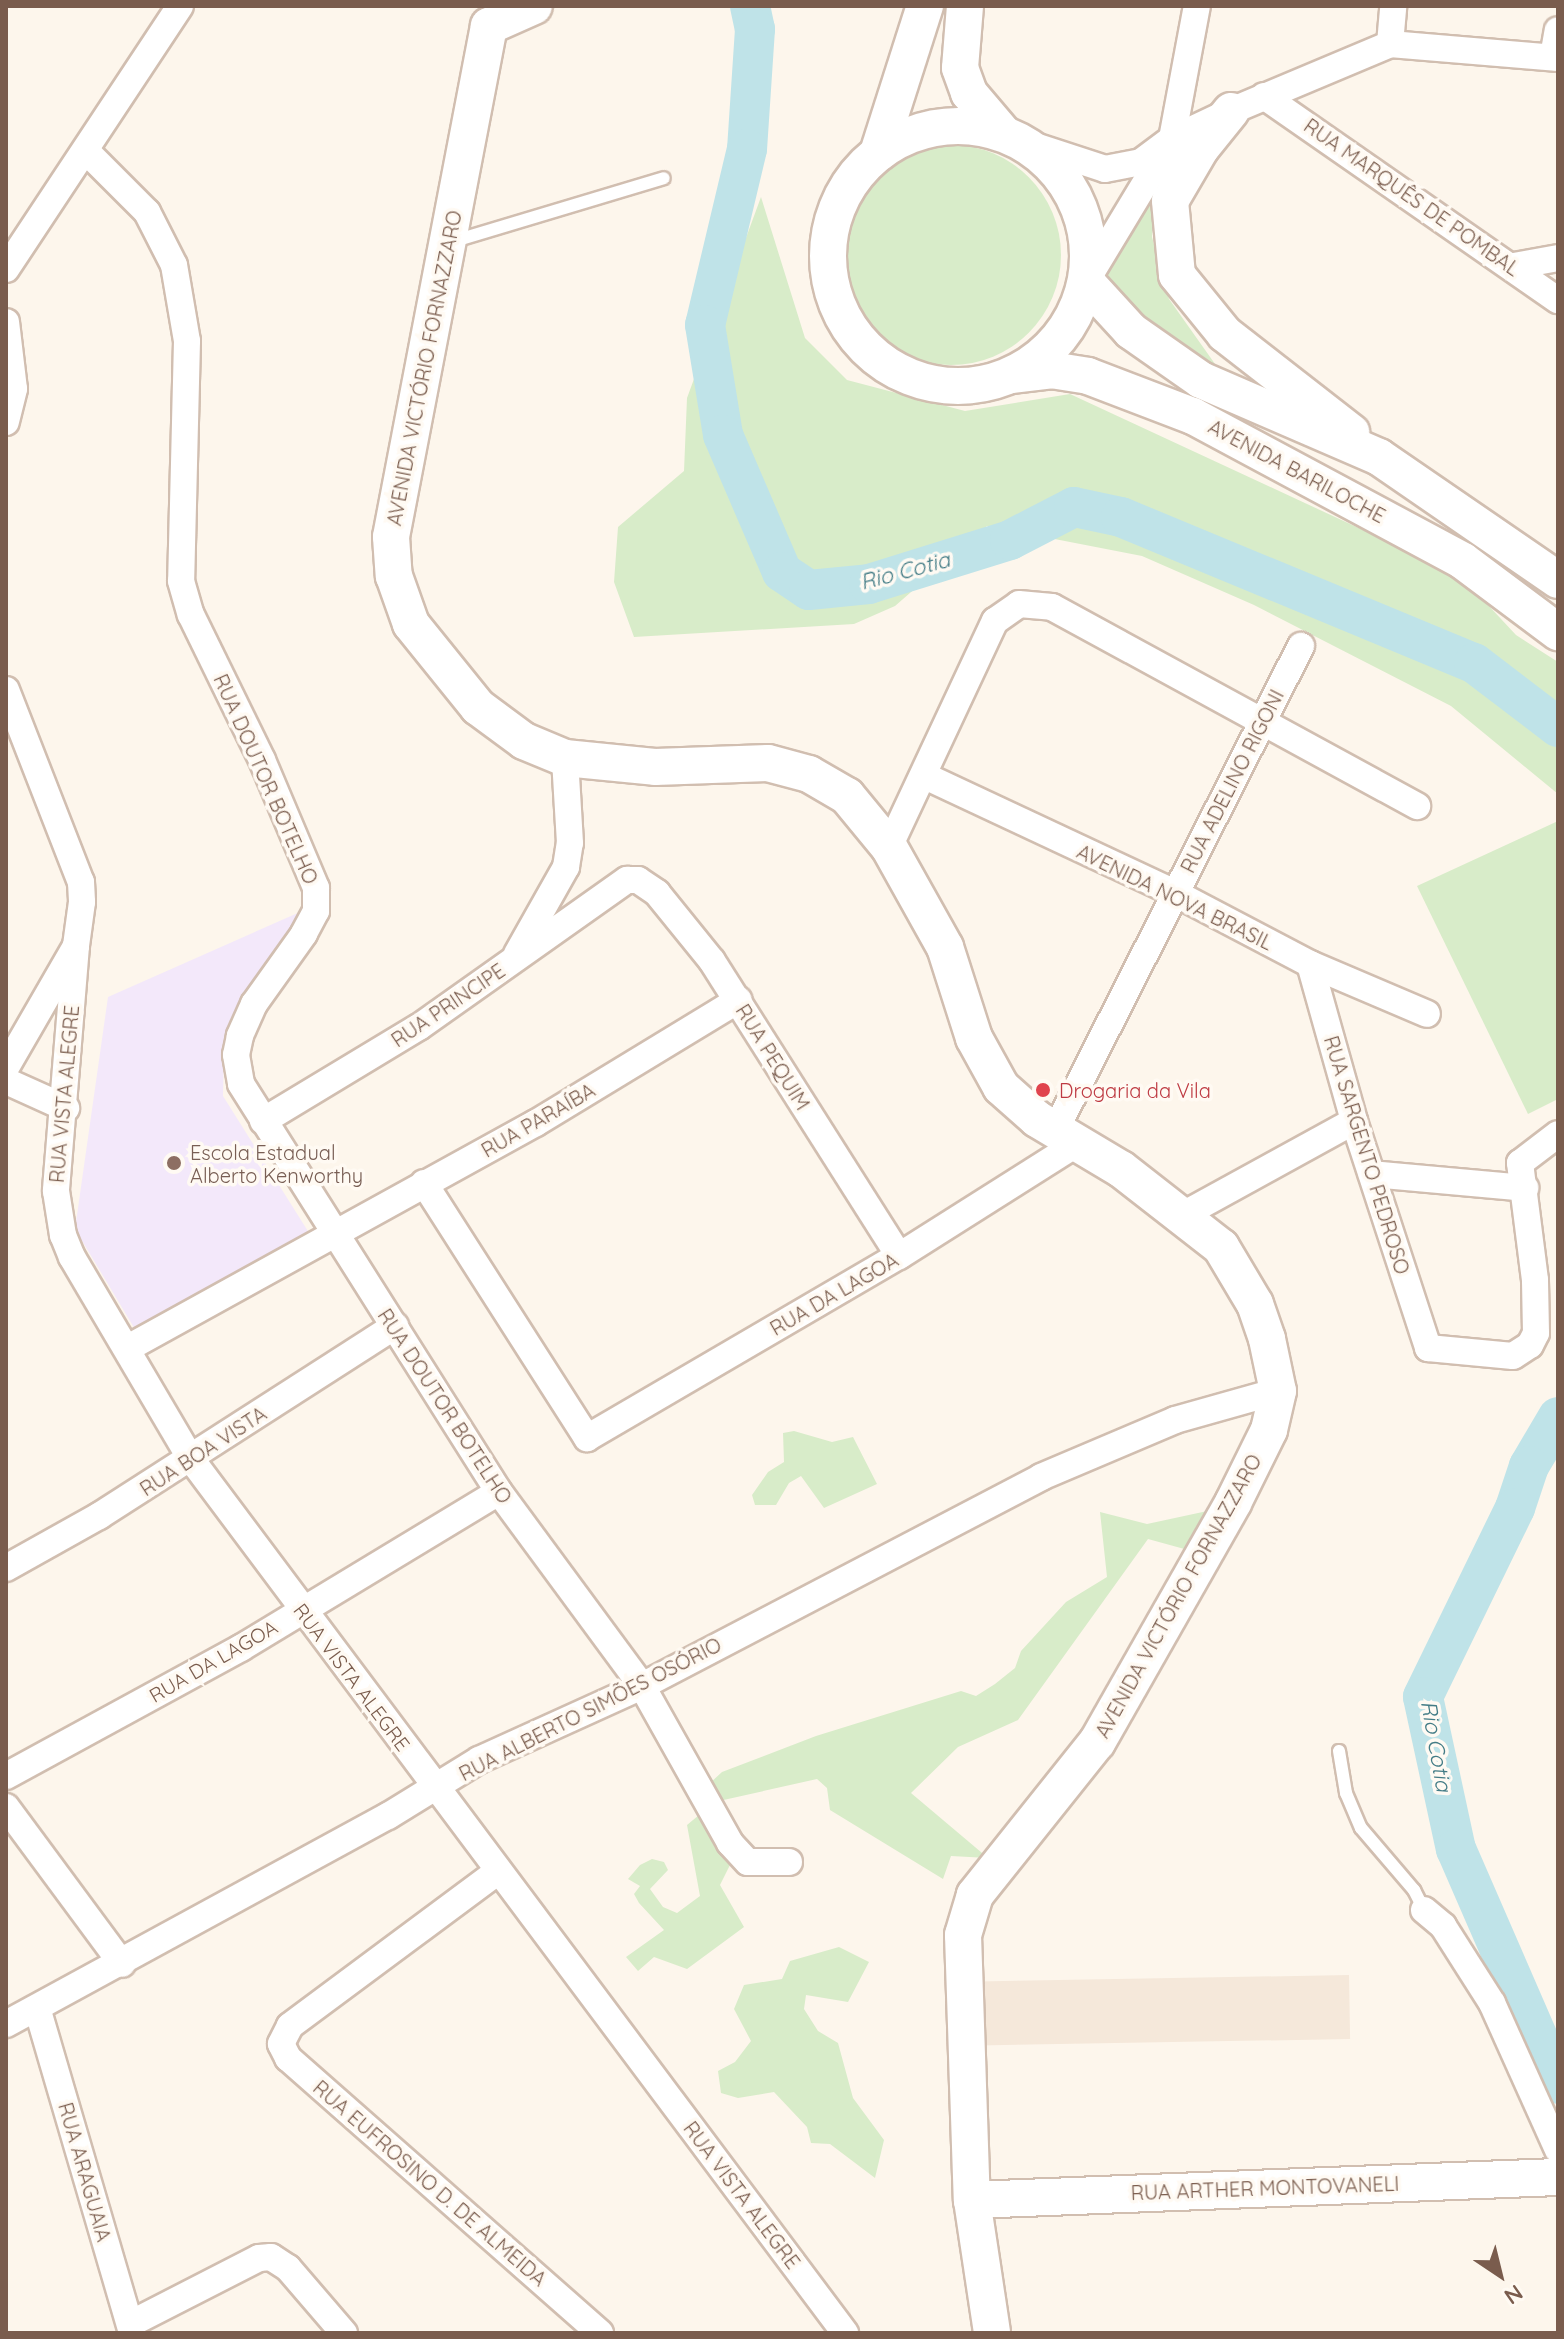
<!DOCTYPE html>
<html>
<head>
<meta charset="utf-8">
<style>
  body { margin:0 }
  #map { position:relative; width:1564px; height:2339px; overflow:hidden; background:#fdf6ec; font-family:Quicksand,sans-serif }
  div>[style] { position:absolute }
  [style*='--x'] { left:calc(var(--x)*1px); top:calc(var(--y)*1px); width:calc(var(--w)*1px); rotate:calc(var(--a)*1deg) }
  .residential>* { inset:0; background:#f5e8da; transform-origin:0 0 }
  .education>* { inset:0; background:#f3e8fa }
  .green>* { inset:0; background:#d8ecc9 }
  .round { border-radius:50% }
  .river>* { height:40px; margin:-20px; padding:0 20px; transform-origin:20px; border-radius:20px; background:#bfe3e8 }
  .roads { filter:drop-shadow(2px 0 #d1beb0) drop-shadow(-2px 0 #d1beb0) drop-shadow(0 2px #d1beb0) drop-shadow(0 -2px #d1beb0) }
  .lane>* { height:12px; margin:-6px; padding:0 6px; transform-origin:6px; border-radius:6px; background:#fff }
  .street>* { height:26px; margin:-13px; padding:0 13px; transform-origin:13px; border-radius:13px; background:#fff }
  .secondary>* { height:36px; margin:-18px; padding:0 18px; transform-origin:18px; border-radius:18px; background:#fff }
  .secondary>.ring { margin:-18px; padding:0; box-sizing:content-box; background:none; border:36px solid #fff; border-radius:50% }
  .dots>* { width:22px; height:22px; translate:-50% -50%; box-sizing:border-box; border:4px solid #fffaf3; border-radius:50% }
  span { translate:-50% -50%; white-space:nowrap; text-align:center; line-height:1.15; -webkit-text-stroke:7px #fffaf3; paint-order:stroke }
  .street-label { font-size:20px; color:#7a5c4d }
  .health-label { font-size:20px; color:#be3a42 }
  .left { translate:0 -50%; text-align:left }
  .education-label { font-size:20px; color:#785e54 }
  .water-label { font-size:22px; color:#437c86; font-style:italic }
  .frame { position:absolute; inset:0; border:8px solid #7a5c4d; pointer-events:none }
  .north { position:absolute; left:1460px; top:2235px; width:80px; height:80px; -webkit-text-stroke:6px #fffaf3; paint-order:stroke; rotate:145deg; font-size:22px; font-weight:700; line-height:32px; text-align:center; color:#7a5c4d }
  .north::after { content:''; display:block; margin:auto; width:28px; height:36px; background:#7a5c4d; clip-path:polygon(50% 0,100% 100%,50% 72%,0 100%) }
</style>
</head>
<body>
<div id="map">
  <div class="residential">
    <div style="left:1349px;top:1975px;width:64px;height:372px;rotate:89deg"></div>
  </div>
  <div class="education">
    <div style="clip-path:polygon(300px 912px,224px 1048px,223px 1096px,311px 1236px,139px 1336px,75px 1229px,108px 997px)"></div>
  </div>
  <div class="green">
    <div class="round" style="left:841px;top:145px;width:220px;height:220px"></div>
    <div style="clip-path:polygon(1156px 188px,1152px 237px,1169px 299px,1220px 371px,1122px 309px,1105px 273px)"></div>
    <div style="clip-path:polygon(761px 197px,805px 338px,847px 380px,965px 411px,1070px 394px,1460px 575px,1516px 635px,1558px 662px,1558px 794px,1451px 706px,1254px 605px,1142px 556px,987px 526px,895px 606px,854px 624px,634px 637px,614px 582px,618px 527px,684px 471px,687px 398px)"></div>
    <div style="clip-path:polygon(1558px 821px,1558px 1099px,1528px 1114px,1417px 886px)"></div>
    <div style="clip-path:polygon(794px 1431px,832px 1442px,853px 1437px,877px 1484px,824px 1508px,801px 1476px,789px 1483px,776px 1505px,755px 1505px,752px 1495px,768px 1472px,784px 1462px,783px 1433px)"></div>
    <div style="clip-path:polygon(1212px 1510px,1188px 1550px,1148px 1539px,1018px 1720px,958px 1747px,911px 1793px,988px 1858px,951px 1856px,943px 1879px,830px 1810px,827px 1788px,817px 1779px,719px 1801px,709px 1784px,722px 1772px,816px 1736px,961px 1691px,976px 1696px,995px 1684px,1015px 1668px,1021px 1651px,1066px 1602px,1107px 1577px,1100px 1512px,1147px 1524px)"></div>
    <div style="clip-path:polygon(705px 1810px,732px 1861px,720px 1885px,744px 1927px,687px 1969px,654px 1957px,638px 1971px,626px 1957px,664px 1930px,639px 1903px,634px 1894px,640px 1886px,628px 1879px,640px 1865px,652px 1859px,664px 1862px,668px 1870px,650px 1889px,663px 1907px,677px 1913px,700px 1896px,687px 1825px)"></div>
    <div style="clip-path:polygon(839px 1947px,869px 1962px,848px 2002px,806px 1995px,804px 2009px,818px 2031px,838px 2043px,853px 2098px,884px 2140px,875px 2178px,830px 2144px,811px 2143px,807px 2127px,774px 2092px,738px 2098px,721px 2093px,718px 2071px,735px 2062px,751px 2041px,734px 2009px,744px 1985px,782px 1979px,790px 1961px)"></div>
  </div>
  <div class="river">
    <div style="--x:750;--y:6;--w:24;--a:78"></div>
    <div style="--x:755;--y:29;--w:120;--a:93.8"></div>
    <div style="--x:747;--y:149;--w:181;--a:103.4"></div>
    <div style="--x:705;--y:325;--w:111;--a:80.7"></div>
    <div style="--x:723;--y:435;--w:149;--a:66.7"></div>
    <div style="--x:782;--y:572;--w:32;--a:34"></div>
    <div style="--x:809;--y:590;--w:60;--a:-5.7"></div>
    <div style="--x:869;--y:584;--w:148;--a:-17.3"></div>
    <div style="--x:1010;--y:540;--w:72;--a:-27.3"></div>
    <div style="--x:1074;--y:507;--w:48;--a:12"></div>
    <div style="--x:1121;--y:517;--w:382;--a:22.5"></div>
    <div style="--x:1474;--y:663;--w:106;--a:37.3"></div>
    <div style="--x:1558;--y:1417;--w:57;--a:120.6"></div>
    <div style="--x:1529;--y:1466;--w:44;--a:108.4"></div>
    <div style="--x:1515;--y:1508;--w:210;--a:116"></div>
    <div style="--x:1423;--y:1697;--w:156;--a:77.8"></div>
    <div style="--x:1456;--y:1849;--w:256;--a:66.5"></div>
  </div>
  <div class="roads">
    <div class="lane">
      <div style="--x:451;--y:242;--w:222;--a:-16.7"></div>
      <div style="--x:1339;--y:1751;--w:43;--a:80.5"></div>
      <div style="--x:1346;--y:1793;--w:38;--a:67"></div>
      <div style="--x:1361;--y:1828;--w:82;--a:49.5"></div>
      <div style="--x:1414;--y:1890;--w:22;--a:63"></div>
    </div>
    <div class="street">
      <div style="--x:1390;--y:44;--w:38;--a:-85"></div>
      <div style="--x:1553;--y:57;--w:27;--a:-80"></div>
      <div style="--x:1264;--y:96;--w:358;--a:34.8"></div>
      <div style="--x:1026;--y:143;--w:83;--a:18.2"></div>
      <div style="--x:1105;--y:169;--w:37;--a:-11"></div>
      <div style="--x:1141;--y:162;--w:39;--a:-37"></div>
      <div style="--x:1172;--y:139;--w:65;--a:-25.4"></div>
      <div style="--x:1231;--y:111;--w:173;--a:-22.8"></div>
      <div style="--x:1390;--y:44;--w:169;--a:4.8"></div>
      <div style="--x:87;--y:152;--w:85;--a:45"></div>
      <div style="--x:147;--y:212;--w:59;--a:63"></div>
      <div style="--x:174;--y:265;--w:77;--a:80.3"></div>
      <div style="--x:187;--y:341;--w:240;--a:91.4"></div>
      <div style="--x:181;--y:581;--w:35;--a:74"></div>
      <div style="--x:191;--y:615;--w:161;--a:63.9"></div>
      <div style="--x:262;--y:760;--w:139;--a:67.1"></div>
      <div style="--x:316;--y:888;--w:23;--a:90"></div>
      <div style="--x:316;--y:911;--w:26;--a:118"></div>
      <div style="--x:304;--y:934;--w:86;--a:125.5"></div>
      <div style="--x:254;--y:1004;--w:35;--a:114"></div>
      <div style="--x:240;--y:1036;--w:19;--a:102"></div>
      <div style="--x:236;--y:1055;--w:29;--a:80"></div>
      <div style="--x:241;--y:1084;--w:483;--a:57.7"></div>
      <div style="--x:499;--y:1492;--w:241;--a:53.6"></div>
      <div style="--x:642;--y:1686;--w:180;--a:60.7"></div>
      <div style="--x:730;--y:1843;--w:26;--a:47"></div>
      <div style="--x:748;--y:1862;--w:41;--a:0"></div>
      <div style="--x:1514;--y:266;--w:45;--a:-10.3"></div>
      <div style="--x:6;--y:269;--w:315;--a:-56.5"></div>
      <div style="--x:1088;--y:278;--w:162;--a:-58.9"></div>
      <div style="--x:1172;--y:139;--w:135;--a:-79.4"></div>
      <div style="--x:6;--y:322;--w:67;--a:83.2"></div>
      <div style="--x:14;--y:389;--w:34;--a:104"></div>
      <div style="--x:6;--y:690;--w:206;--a:68.7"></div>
      <div style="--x:81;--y:882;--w:20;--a:87"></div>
      <div style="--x:82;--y:902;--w:44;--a:97.8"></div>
      <div style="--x:76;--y:946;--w:140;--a:120"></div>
      <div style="--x:925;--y:776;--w:276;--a:25.1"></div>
      <div style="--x:1175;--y:893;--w:153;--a:27.7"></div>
      <div style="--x:1310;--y:964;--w:127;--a:23.1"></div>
      <div style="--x:889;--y:847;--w:250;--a:-64.9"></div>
      <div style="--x:995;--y:621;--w:29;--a:-35"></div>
      <div style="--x:1019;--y:604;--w:33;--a:5"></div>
      <div style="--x:1052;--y:607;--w:416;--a:28.6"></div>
      <div style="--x:76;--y:946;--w:246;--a:94.7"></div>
      <div style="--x:56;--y:1191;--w:45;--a:81"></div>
      <div style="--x:63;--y:1235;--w:24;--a:68"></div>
      <div style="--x:72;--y:1257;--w:234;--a:59.5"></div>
      <div style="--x:191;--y:1459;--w:1092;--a:53.19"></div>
      <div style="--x:517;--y:954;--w:100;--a:-60.6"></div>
      <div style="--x:566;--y:867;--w:24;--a:-81"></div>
      <div style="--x:570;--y:843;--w:85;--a:-93.4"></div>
      <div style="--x:1310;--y:964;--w:163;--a:74.3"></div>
      <div style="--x:1354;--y:1121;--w:239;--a:71.9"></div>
      <div style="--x:1428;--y:1348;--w:85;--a:5.4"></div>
      <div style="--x:1513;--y:1356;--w:20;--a:-33"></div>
      <div style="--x:1530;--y:1345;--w:13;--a:-63"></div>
      <div style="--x:1536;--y:1333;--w:53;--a:-91.1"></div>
      <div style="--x:1535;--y:1280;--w:118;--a:-97.3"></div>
      <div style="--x:1520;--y:1163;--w:48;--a:-37.3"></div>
      <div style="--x:6;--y:1081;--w:66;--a:24.2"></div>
      <div style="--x:263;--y:1121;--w:182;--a:-31.1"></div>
      <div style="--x:419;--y:1027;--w:255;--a:-35.3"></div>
      <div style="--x:627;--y:880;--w:11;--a:0"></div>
      <div style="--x:638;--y:880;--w:23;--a:34"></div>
      <div style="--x:657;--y:893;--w:87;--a:51"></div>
      <div style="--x:712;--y:961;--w:349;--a:57.6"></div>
      <div style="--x:1055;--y:1131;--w:544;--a:-63.11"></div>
      <div style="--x:1372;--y:1174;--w:154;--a:5.2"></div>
      <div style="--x:424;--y:1183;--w:303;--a:57.4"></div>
      <div style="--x:587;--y:1438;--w:361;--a:-30.3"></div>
      <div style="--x:899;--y:1256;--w:212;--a:-32.3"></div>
      <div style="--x:1183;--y:1215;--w:195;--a:-28.8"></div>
      <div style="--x:128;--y:1348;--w:466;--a:-28.9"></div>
      <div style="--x:536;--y:1123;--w:237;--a:-31.3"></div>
      <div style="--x:6;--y:1568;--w:107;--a:-29.2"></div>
      <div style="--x:99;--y:1516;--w:352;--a:-32.7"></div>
      <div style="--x:6;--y:1776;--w:268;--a:-28.6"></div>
      <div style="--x:241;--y:1648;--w:301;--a:-31.2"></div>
      <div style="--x:6;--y:1807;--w:195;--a:53.5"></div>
      <div style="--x:497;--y:1872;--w:258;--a:143.4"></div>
      <div style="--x:290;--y:2026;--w:20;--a:117"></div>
      <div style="--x:281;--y:2044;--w:16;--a:63"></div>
      <div style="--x:288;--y:2058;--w:416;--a:41.4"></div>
      <div style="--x:1424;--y:1910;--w:25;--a:40"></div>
      <div style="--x:1443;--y:1926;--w:91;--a:57.5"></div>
      <div style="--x:1492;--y:2003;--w:161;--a:65.8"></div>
      <div style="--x:38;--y:2011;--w:335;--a:73.7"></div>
      <div style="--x:6;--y:2024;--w:435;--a:-28.6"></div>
      <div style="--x:388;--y:1816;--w:107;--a:-31.6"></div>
      <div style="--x:479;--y:1760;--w:179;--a:-24.4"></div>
      <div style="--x:642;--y:1686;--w:450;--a:-27.6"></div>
      <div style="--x:1041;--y:1477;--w:146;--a:-23"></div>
      <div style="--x:1175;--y:1420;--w:107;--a:-15.7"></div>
      <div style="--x:130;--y:2324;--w:145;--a:-27.1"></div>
      <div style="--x:259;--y:2258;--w:12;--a:-5"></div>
      <div style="--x:271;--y:2257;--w:20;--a:33"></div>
      <div style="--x:288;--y:2268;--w:86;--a:49.3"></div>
    </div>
    <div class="secondary">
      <div style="--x:965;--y:6;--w:62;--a:94.6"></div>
      <div style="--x:960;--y:68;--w:27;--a:70"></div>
      <div style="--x:969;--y:93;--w:51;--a:49.8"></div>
      <div style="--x:489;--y:26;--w:520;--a:100.86"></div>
      <div style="--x:391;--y:537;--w:39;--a:86"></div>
      <div style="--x:394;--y:576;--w:51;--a:70.5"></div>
      <div style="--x:411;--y:624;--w:107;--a:51.1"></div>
      <div style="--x:478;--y:707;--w:57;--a:36.5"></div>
      <div style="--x:524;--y:741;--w:44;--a:22.5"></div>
      <div style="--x:565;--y:758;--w:90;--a:5.7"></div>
      <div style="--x:655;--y:767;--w:113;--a:-2"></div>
      <div style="--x:768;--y:763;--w:42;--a:15"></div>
      <div style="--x:809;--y:774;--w:44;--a:30.1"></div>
      <div style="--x:847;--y:796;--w:66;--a:50.5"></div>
      <div style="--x:889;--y:847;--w:115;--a:60.8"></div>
      <div style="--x:945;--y:947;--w:96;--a:72.3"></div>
      <div style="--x:974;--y:1038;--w:56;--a:61.1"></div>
      <div style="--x:1001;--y:1087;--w:48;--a:41.6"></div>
      <div style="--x:1037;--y:1119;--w:98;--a:30.8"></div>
      <div style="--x:1121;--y:1169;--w:127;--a:38"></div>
      <div style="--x:1221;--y:1247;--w:66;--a:59.2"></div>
      <div style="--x:1255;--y:1304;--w:37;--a:71"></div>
      <div style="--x:1267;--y:1339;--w:53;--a:78.1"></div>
      <div style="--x:1278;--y:1391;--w:40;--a:103"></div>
      <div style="--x:1269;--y:1430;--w:81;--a:116.3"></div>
      <div style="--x:1233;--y:1503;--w:275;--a:119.6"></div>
      <div style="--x:1097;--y:1742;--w:196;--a:128.6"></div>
      <div style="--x:975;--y:1895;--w:42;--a:106.7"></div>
      <div style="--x:963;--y:1935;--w:265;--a:88.1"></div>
      <div style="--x:972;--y:2200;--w:134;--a:81.4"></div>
      <div style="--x:489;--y:26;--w:49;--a:-24"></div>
      <div style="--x:1231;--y:111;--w:48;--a:129"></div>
      <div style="--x:1201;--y:148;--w:61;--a:120.3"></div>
      <div style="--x:1170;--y:201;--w:74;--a:84.6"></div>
      <div style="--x:1177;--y:275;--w:76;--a:50.9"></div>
      <div style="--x:1225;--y:334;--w:160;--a:37.9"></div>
      <div class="ring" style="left:828px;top:126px;width:224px;height:224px"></div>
      <div style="--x:878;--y:153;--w:154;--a:-72.3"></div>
      <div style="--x:1087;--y:283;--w:65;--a:47.5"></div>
      <div style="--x:1131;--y:331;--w:85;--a:35"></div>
      <div style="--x:1201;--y:380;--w:194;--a:23.4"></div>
      <div style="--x:1379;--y:457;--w:217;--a:34.5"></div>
      <div style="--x:1013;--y:375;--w:38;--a:-7"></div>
      <div style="--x:1051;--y:370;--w:37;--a:9"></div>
      <div style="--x:1088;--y:376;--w:112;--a:20.9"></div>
      <div style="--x:1193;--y:416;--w:306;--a:28.2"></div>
      <div style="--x:1463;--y:561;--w:119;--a:36.8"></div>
      <div style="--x:972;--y:2200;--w:586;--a:-2.25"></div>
    </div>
  </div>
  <div class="dots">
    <div style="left:1043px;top:1090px;background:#e0444e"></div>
    <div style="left:174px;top:1163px;background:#8d6e63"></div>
  </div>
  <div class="street-label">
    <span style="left:1412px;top:197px;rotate:35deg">RUA MARQUÊS DE POMBAL</span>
    <span style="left:424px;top:368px;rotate:-79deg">AVENIDA VICTÓRIO FORNAZZARO</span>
    <span style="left:1297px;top:471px;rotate:28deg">AVENIDA BARILOCHE</span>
    <span style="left:266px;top:779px;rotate:66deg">RUA DOUTOR BOTELHO</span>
    <span style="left:1232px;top:781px;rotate:-63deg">RUA ADELINO RIGONI</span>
    <span style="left:1175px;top:897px;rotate:26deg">AVENIDA NOVA BRASIL</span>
    <span style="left:448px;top:1005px;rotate:-34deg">RUA PRINCIPE</span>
    <span style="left:773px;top:1057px;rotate:58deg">RUA PEQUIM</span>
    <span style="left:64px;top:1094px;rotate:-85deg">RUA VISTA ALEGRE</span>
    <span style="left:538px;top:1120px;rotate:-30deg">RUA PARAÍBA</span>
    <span style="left:1367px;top:1155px;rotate:73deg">RUA SARGENTO PEDROSO</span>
    <span style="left:834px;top:1294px;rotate:-30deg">RUA DA LAGOA</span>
    <span style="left:445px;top:1406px;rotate:57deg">RUA DOUTOR BOTELHO</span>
    <span style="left:203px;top:1451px;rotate:-33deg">RUA BOA VISTA</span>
    <span style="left:1178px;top:1596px;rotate:-61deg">AVENIDA VICTÓRIO FORNAZZARO</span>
    <span style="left:213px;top:1661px;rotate:-30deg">RUA DA LAGOA</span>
    <span style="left:352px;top:1677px;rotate:53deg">RUA VISTA ALEGRE</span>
    <span style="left:590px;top:1709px;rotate:-27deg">RUA ALBERTO SIMÕES OSÓRIO</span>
    <span style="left:85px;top:2172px;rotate:74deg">RUA ARAGUAIA</span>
    <span style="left:430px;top:2183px;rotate:41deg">RUA EUFROSINO D. DE ALMEIDA</span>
    <span style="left:1265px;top:2188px;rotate:-2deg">RUA ARTHER MONTOVANELI</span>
    <span style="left:742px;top:2195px;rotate:53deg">RUA VISTA ALEGRE</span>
  </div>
  <div class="health-label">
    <span class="left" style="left:1059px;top:1090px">Drogaria da Vila</span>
  </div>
  <div class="education-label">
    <span class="left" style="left:190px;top:1164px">Escola Estadual<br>Alberto Kenworthy</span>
  </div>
  <div class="water-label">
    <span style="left:905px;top:571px;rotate:-15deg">Rio Cotia</span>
    <span style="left:1436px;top:1746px;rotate:80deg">Rio Cotia</span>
  </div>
  <div class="frame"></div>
  <div class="north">N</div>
</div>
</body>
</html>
